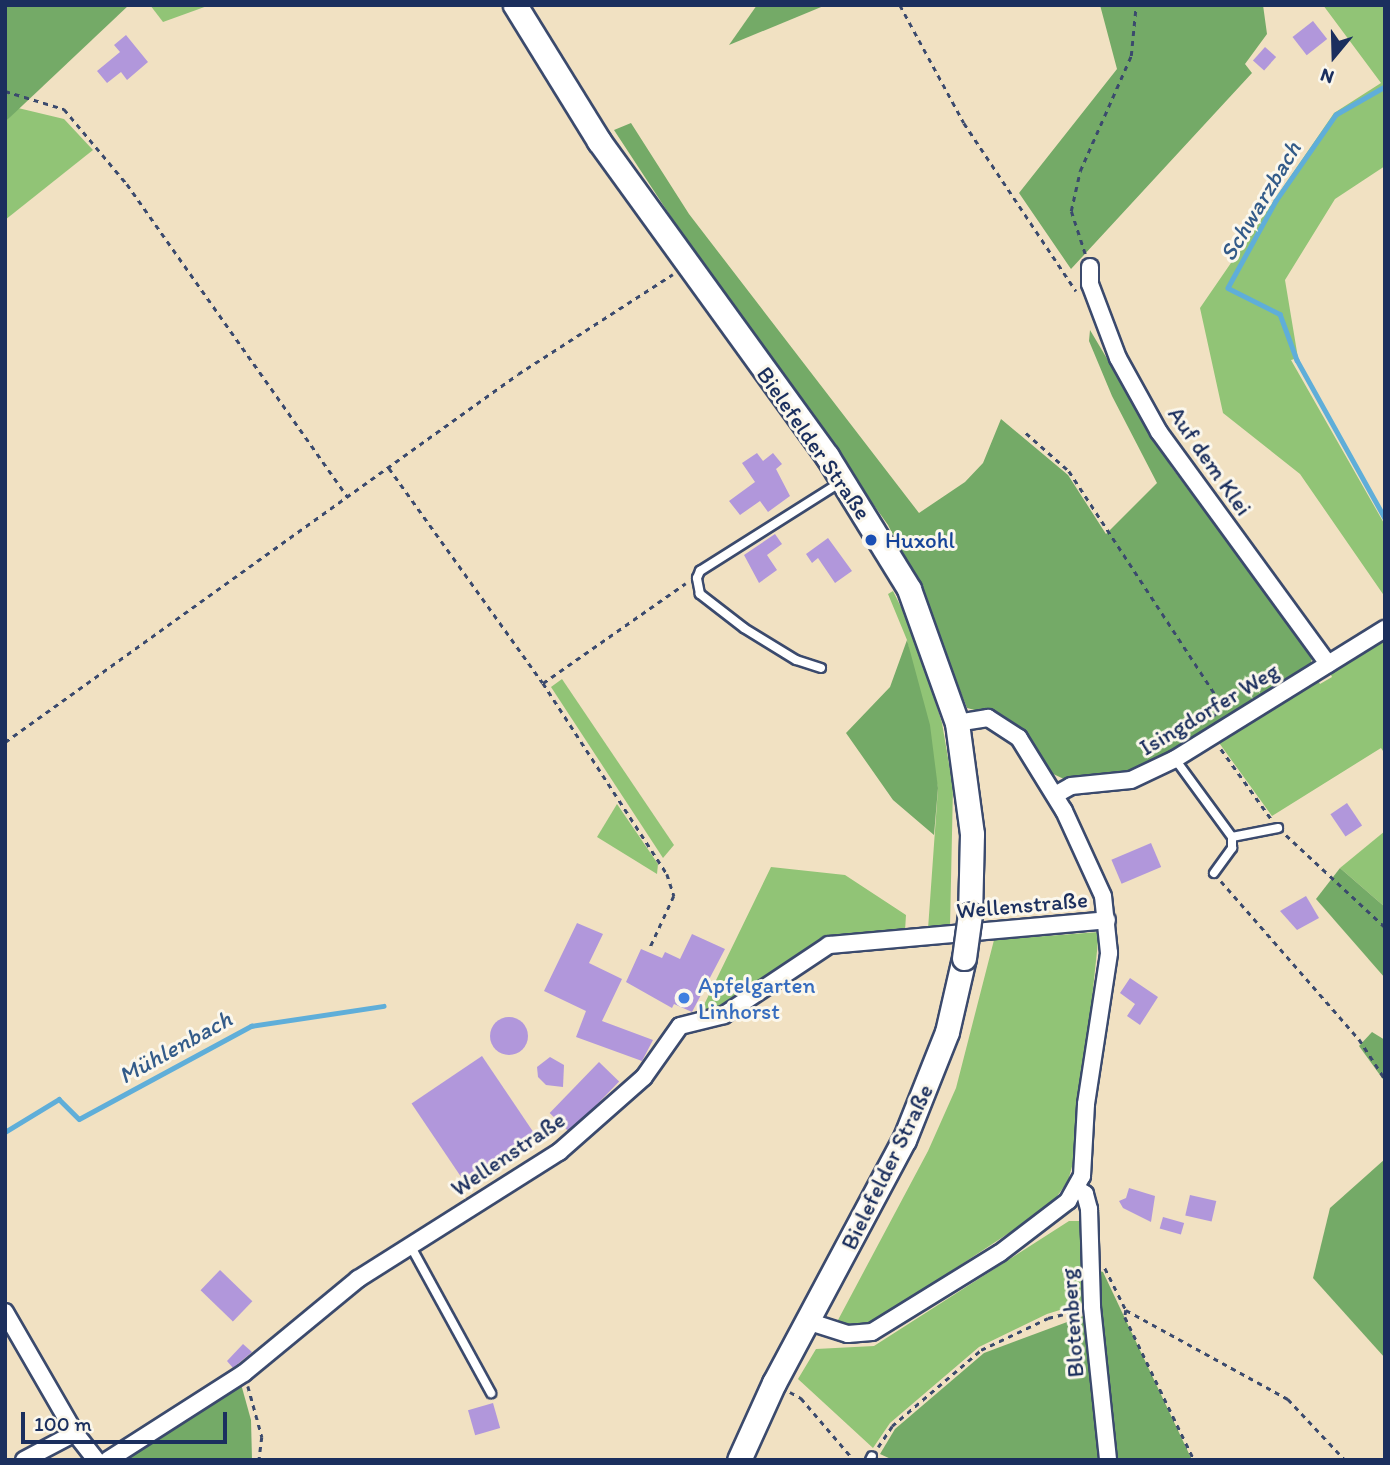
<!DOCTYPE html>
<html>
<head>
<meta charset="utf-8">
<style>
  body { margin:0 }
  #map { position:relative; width:1390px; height:1465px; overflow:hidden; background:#f1e1c2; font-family:Itim,sans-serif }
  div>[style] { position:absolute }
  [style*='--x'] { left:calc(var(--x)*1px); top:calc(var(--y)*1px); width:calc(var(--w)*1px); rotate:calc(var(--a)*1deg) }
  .green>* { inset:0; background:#91c476 }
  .forest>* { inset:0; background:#74aa67 }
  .stream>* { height:4.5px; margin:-2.25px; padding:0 2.25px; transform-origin:2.25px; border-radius:2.25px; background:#5faed9 }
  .building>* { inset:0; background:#b197db; transform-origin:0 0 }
  .round { border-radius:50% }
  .path>* { height:2.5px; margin-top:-1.25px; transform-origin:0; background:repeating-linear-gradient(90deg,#3b4a6d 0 5px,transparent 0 10px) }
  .roads { filter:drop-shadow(2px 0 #3b4a6d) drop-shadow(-2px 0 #3b4a6d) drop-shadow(0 2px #3b4a6d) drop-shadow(0 -2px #3b4a6d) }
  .service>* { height:8px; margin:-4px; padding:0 4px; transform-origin:4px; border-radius:4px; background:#fff }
  .minor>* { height:16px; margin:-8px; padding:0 8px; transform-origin:8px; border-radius:8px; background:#fff }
  .secondary>* { height:23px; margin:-11.5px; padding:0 11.5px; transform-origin:11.5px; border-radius:11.5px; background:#fff }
  .bridges { filter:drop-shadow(2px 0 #3b4a6d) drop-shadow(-2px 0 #3b4a6d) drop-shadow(0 2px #3b4a6d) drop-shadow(0 -2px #3b4a6d) }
  .secondary-bridge>* { height:23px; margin:-11.5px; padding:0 11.5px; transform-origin:11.5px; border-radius:11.5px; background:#fff }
  .dots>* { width:19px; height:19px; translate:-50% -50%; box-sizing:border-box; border:4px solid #fbf7ec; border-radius:50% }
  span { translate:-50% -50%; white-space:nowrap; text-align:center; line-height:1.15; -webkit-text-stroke:6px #fbf7ec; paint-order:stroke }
  .street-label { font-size:23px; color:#1b2f5e }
  .transit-label { font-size:23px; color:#164399 }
  .left { translate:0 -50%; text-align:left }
  .shop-label { font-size:23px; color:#366cbe }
  .water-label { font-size:24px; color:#335b89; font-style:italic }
  .frame { position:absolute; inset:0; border:7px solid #1b2f5e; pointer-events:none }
  .north { position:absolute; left:1299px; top:21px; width:70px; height:70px; -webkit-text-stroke:5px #fbf7ec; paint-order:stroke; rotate:199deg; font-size:19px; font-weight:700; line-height:28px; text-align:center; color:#1b2f5e }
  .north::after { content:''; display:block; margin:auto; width:24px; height:32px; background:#1b2f5e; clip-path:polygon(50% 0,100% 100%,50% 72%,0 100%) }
  .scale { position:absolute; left:21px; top:1412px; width:206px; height:32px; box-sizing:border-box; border:4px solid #1b2f5e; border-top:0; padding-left:9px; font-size:21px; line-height:24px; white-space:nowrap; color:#1b2f5e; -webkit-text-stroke:5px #fbf7ec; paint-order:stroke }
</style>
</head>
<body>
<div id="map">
  <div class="green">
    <div style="clip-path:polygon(150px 5px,210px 5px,163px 22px)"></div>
    <div style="clip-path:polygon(1323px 5px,1385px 5px,1385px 166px,1335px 199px,1285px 280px,1298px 358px,1291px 360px,1385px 525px,1385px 597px,1300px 474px,1223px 413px,1200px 308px,1334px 113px,1381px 83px)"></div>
    <div style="clip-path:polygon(18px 108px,64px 119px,93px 150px,5px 220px,5px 122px)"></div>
    <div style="clip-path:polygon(893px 591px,914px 633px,942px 723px,953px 787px,950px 927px,928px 929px,938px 788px,907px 640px,888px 594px)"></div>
    <div style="clip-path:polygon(1385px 637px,1385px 754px,1381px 748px,1272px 816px,1217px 740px,1316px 677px,1320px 684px,1332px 677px,1329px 671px)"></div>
    <div style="clip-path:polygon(562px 679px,674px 845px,663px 858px,551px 687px)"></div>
    <div style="clip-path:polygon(617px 804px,658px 864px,657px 874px,597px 837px)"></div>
    <div style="clip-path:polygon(1385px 831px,1385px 907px,1340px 868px)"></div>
    <div style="clip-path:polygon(771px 867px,845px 875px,906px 915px,905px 931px,829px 940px,723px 1008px,711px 1014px,701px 1011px)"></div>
    <div style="clip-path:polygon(1099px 932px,1076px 1152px,1068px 1181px,1050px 1206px,874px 1322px,850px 1327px,838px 1320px,928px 1151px,956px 1088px,994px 940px)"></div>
    <div style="clip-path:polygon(1069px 1221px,1086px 1221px,1089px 1301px,1047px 1314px,979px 1347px,890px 1423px,873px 1448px,798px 1379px,816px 1349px,874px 1346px)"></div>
  </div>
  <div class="forest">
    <div style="clip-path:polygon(5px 5px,129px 5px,5px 122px)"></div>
    <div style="clip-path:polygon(757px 5px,826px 5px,729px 45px)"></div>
    <div style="clip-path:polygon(1100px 5px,1263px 5px,1267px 34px,1245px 64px,1252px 73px,1071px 269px,1019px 193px,1117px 69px)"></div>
    <div style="clip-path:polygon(631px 123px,689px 214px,919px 513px,965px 482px,983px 463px,1001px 419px,1068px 475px,1106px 534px,1157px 483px,1112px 396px,1089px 341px,1090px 330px,1172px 468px,1313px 654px,1310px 667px,1172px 752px,1131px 772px,1066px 780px,1049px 772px,1023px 733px,1006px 718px,967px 708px,918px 584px,888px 525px,696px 255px,614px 130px)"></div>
    <div style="clip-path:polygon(907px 640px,930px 725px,938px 788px,934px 835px,893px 800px,846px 733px,890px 687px)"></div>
    <div style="clip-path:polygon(1340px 868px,1385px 907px,1385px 978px,1316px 899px)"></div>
    <div style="clip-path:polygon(1372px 1032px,1385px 1040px,1385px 1082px,1359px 1046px)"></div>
    <div style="clip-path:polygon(1385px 1159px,1385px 1358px,1313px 1278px,1330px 1208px)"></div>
    <div style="clip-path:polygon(1096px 1270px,1103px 1272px,1192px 1460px,1115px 1460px)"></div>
    <div style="clip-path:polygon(1086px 1315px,1102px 1460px,893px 1460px,880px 1454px,895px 1429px,984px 1353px)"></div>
    <div style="clip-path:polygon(241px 1384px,251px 1420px,252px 1460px,118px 1460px)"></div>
  </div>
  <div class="stream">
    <div style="--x:1385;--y:87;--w:56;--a:150.3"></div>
    <div style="--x:1336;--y:115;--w:105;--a:124.9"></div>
    <div style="--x:1276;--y:201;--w:99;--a:118.9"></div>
    <div style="--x:1228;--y:288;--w:58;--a:26.6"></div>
    <div style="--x:1280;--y:314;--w:49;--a:69.7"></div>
    <div style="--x:1297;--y:360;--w:181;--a:60.9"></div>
    <div style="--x:5;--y:1132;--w:63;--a:-31.4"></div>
    <div style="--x:59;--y:1099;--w:28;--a:45"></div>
    <div style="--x:79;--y:1119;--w:196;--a:-28.4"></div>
    <div style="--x:251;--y:1026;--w:134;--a:-8.6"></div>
  </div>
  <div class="building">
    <div style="left:1313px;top:21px;width:23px;height:26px;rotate:52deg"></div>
    <div style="clip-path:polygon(126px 35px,148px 62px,127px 80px,121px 72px,107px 83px,97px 71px,120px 52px,114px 45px)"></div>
    <div style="left:1265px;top:47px;width:15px;height:18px;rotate:42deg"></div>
    <div style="clip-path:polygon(757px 453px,763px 461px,773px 453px,782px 464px,776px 469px,790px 496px,768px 512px,760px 501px,740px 515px,729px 501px,755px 482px,742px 463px)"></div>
    <div style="clip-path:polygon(775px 534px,782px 544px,767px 555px,777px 570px,759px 583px,744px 555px)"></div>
    <div style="clip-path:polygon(828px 538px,852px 571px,835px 583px,818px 558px,812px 563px,806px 554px)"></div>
    <div style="left:1347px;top:803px;width:27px;height:20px;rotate:56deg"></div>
    <div style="left:1151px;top:843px;width:26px;height:43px;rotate:67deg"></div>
    <div style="clip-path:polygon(1306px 896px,1319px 918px,1297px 930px,1280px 911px)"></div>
    <div style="clip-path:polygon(577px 923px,603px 934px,589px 963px,622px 979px,602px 1021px,653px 1040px,642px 1061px,576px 1037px,586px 1011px,544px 991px)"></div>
    <div style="clip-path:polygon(692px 934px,725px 949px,692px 1012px,674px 1004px,672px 1008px,626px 982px,641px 949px,662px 958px,665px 952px,680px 959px)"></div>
    <div style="clip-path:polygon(1130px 978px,1158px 997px,1140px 1025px,1127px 1016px,1135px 1004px,1120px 993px)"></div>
    <div class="round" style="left:490px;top:1017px;width:38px;height:38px"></div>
    <div style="left:482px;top:1056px;width:98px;height:85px;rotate:56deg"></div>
    <div style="clip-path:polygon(550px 1057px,564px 1065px,563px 1087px,546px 1085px,538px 1077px,537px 1067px)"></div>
    <div style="left:599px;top:1062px;width:28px;height:71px;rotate:44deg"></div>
    <div style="clip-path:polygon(1129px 1188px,1155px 1196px,1151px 1222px,1123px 1208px,1119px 1201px,1126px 1198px)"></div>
    <div style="left:1190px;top:1195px;width:27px;height:21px;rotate:13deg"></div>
    <div style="left:1163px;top:1217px;width:22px;height:12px;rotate:16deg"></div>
    <div style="left:220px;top:1270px;width:45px;height:28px;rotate:44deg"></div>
    <div style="clip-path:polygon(243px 1344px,252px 1352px,233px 1368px,227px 1361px)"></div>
    <div style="left:493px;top:1403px;width:26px;height:26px;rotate:74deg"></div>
  </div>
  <div class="path">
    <div style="--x:900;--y:5;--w:134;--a:61.5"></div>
    <div style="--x:964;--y:123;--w:202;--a:56.3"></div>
    <div style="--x:5;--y:91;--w:62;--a:17"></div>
    <div style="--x:64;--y:109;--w:98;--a:50"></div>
    <div style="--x:127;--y:184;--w:382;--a:54.8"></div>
    <div style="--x:1085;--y:254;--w:45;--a:-108"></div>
    <div style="--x:1071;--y:211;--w:41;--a:-77.3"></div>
    <div style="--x:1080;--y:171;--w:126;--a:-66.1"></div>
    <div style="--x:1131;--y:56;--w:51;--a:-84.4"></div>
    <div style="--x:1026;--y:433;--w:57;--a:41.5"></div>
    <div style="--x:1069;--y:471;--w:269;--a:56.8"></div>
    <div style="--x:1216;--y:696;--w:18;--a:90"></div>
    <div style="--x:1216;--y:714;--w:6;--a:141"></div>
    <div style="--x:389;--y:468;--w:264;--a:54.4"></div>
    <div style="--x:543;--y:683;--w:228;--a:57"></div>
    <div style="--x:667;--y:874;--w:23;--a:72"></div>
    <div style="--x:674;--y:896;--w:57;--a:114.8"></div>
    <div style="--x:543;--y:683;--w:174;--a:-35"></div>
    <div style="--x:5;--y:742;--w:631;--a:-35.65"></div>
    <div style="--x:518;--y:374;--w:184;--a:-32.8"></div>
    <div style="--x:1221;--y:749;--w:87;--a:54.3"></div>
    <div style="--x:1286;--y:835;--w:135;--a:42.9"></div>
    <div style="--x:1221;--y:881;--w:210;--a:48.9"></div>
    <div style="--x:1359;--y:1039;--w:48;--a:57"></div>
    <div style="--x:1105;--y:1268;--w:47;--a:63.4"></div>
    <div style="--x:1126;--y:1310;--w:185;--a:28.8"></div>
    <div style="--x:1288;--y:1399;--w:83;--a:46.9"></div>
    <div style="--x:1126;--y:1310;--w:7;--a:98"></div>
    <div style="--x:1125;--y:1317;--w:159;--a:64.2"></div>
    <div style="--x:248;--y:1386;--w:53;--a:74.6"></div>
    <div style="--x:262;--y:1437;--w:23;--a:97"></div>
    <div style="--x:790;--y:1392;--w:13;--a:29"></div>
    <div style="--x:801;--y:1398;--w:82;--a:49.5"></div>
    <div style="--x:878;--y:1447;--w:25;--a:-56"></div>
    <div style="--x:892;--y:1426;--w:117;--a:-40.5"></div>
    <div style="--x:981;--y:1350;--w:74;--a:-25.5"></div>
    <div style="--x:1048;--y:1318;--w:32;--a:-14"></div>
  </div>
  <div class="roads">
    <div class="service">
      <div style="--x:821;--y:668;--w:26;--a:-162"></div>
      <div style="--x:796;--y:660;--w:61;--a:-148.4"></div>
      <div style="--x:744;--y:628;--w:56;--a:-142.3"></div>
      <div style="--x:700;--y:594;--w:16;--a:-101"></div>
      <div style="--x:697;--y:578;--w:8;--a:-67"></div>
      <div style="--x:700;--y:571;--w:167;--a:-32.3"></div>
      <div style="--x:1175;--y:759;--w:97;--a:53.8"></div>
      <div style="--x:1232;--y:837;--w:47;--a:-11.1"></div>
      <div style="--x:1214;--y:873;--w:31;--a:-54"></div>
      <div style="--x:1232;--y:848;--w:11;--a:-90"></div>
      <div style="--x:410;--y:1245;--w:169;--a:61.3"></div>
      <div style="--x:870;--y:1460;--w:4;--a:-63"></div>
    </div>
    <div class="minor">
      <div style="--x:1090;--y:267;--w:17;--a:90"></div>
      <div style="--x:1090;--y:284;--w:79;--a:69.3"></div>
      <div style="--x:1118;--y:358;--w:85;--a:61"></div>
      <div style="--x:1159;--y:432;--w:287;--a:53.9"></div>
      <div style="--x:1055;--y:795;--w:18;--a:-29"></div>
      <div style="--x:1071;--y:786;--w:60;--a:-5.7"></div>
      <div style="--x:1131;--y:780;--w:49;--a:-25.5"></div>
      <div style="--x:1175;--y:759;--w:247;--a:-31.8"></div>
      <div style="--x:1076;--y:1188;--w:11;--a:34"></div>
      <div style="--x:1085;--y:1194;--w:16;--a:75"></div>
      <div style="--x:1089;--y:1209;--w:98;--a:88.2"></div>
      <div style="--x:1092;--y:1307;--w:154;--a:84"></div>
      <div style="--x:5;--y:1312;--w:140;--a:60"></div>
      <div style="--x:75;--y:1433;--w:34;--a:52"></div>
      <div style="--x:807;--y:1321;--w:43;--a:17.6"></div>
      <div style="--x:848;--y:1334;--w:24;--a:-5"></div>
      <div style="--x:872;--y:1332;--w:150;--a:-31.7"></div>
      <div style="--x:1000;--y:1253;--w:86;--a:-37.4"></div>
      <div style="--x:1068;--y:1201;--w:29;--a:-61"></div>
      <div style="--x:1082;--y:1176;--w:72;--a:-86.8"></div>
      <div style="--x:1086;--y:1104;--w:153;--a:-81.3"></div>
      <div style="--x:1109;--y:953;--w:57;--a:-96"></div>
      <div style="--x:1103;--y:896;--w:94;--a:-114.6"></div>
      <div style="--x:1064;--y:811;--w:86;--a:-121.7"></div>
      <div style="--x:1019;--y:738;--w:37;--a:-147"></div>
      <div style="--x:988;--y:718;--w:31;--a:171"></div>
      <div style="--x:24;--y:1460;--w:58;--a:-27.9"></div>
      <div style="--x:108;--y:1460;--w:161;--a:-32.6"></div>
      <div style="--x:244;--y:1373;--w:148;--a:-39.5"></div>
      <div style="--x:358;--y:1279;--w:238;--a:-32.3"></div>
      <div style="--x:559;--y:1152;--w:113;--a:-41.4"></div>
      <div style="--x:644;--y:1077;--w:62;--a:-54.8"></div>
      <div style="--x:680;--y:1026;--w:45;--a:-14"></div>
      <div style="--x:724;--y:1015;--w:126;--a:-33.7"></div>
      <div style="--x:829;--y:945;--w:279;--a:-5.1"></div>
    </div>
    <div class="secondary">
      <div style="--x:515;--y:5;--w:160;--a:58.3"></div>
      <div style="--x:599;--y:141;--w:389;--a:54.1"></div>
      <div style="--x:827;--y:456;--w:156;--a:58.3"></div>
      <div style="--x:909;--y:589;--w:142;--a:70.3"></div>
      <div style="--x:957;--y:723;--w:112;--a:82.3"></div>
      <div style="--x:972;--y:834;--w:80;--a:91.4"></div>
      <div style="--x:739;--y:1460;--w:85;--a:-65.6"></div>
      <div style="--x:774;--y:1383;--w:276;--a:-61.9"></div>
      <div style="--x:904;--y:1140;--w:116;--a:-68.3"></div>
      <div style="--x:947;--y:1032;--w:76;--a:-77.1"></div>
    </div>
  </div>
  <div class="bridges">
    <div class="secondary-bridge">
      <div style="--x:964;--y:958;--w:44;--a:-82.2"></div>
    </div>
  </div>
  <div class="dots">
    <div style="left:871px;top:540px;background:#1a4fb4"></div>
    <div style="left:684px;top:998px;background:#3f7fe0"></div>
  </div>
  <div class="street-label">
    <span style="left:814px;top:443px;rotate:55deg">Bielefelder Straße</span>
    <span style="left:1210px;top:461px;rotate:55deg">Auf dem Klei</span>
    <span style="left:1209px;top:709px;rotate:-31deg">Isingdorfer Weg</span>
    <span style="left:1022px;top:905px;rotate:-5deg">Wellenstraße</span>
    <span style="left:508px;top:1154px;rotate:-34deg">Wellenstraße</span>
    <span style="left:887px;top:1167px;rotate:-64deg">Bielefelder Straße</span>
    <span style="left:1072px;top:1323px;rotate:-94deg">Blotenberg</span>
  </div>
  <div class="transit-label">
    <span class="left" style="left:885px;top:540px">Huxohl</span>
  </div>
  <div class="shop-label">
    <span class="left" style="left:698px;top:998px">Apfelgarten<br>Linhorst</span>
  </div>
  <div class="water-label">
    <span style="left:1260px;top:201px;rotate:-59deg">Schwarzbach</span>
    <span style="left:175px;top:1047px;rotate:-29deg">Mühlenbach</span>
  </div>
  <div class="frame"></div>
  <div class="north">N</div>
  <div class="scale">100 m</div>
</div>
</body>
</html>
